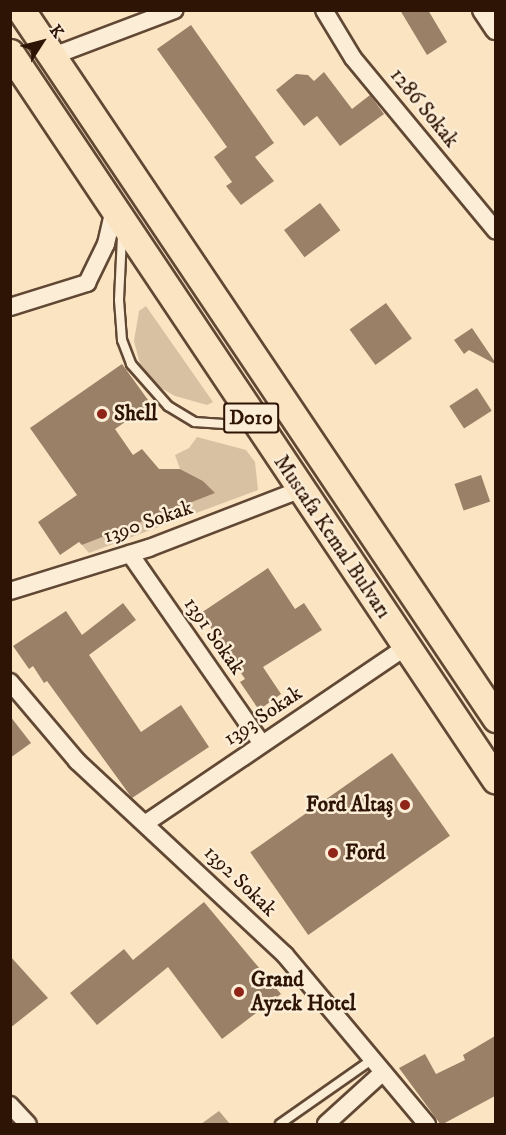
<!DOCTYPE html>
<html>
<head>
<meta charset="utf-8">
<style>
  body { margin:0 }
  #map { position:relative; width:506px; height:1135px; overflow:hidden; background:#fbe4c2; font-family:"IM FELL DW Pica",serif }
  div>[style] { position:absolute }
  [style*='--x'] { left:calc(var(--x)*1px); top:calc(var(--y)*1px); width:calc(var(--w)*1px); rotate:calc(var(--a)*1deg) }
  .green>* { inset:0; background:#d8c1a2 }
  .water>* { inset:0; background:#b59d81 }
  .building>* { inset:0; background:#998067; transform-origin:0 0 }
  .roads { filter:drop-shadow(2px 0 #614834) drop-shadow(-2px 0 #614834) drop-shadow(0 2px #614834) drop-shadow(0 -2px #614834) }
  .service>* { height:8px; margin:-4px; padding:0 4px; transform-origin:4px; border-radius:4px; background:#fcedd7 }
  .minor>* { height:16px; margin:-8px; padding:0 8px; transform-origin:8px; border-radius:8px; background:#fcedd7 }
  .tertiary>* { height:20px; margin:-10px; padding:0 10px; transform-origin:10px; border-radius:10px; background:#fcedd7 }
  .trunk>* { height:27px; margin:-13.5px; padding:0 13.5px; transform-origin:13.5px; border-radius:13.5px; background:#fbe4c2 }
  .dots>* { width:16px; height:16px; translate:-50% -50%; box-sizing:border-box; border:3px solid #fcedd7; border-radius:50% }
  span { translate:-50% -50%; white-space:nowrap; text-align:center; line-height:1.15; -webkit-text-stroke:5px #fcedd7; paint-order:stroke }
  .shield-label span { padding:2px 4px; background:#fcedd7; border:2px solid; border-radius:4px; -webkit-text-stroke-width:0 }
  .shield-label { font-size:20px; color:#2e1404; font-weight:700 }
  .street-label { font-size:21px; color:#2e1404 }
  .poi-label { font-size:21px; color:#2e1404; font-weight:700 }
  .left { translate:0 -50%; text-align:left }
  .right { translate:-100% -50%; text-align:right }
  .frame { position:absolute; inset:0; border:12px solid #2e1404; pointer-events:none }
  .north { position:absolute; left:12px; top:12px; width:60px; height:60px; -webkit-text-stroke:4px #fcedd7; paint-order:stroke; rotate:54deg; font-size:16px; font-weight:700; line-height:24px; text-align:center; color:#2e1404 }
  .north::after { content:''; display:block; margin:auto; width:21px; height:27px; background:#2e1404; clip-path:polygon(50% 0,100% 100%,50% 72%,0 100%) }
</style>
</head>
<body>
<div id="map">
  <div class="green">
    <div style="clip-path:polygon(146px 306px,213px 402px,207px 405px,175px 396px,161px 388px,140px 364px,134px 341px,139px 311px)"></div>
    <div style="clip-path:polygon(197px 437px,246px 450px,255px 462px,258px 490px,89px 553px,82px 545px,214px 493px,203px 481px,180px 469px,175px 455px,189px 448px)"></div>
  </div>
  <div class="water">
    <div style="clip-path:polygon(219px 1111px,230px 1124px,201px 1124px)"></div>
  </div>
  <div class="building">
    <div style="clip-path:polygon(400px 10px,428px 10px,447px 42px,427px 55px)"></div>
    <div style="clip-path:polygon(191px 25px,274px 143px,255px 157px,274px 181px,241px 205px,226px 186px,232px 182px,214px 157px,227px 147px,157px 49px)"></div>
    <div style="clip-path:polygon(324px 72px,352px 109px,370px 95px,384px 114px,340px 146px,317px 116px,304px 126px,276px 90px,296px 74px,308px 75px,314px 81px)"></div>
    <div style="left:320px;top:203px;width:34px;height:45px;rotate:53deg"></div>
    <div style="left:386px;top:303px;width:44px;height:45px;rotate:54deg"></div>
    <div style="clip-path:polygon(472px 328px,495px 362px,495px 364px,469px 350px,464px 354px,454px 340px)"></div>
    <div style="clip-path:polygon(122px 364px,151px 404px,115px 429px,133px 455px,142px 449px,159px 469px,180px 469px,203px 481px,215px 493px,82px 545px,79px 542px,60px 555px,38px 522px,77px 495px,30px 428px)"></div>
    <div style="left:477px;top:388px;width:27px;height:33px;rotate:57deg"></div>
    <div style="left:481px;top:475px;width:28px;height:28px;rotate:71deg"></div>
    <div style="clip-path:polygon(268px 568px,295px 609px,304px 603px,322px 630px,263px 667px,281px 694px,259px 710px,240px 682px,245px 679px,201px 613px)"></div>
    <div style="clip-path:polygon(123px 603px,136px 620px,89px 655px,141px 732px,181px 705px,209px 747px,132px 798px,47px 681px,44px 683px,33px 666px,29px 669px,13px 646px,66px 611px,82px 635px)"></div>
    <div style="clip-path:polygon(10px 716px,31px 743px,10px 758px)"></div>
    <div style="left:392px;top:753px;width:101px;height:173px;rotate:55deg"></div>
    <div style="clip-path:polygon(204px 902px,281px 994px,222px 1039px,168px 967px,97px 1025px,70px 993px,124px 949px,133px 960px)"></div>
    <div style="clip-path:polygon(10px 956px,48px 998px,10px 1028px)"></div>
    <div style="clip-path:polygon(495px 1036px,495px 1096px,441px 1125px,399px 1068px,425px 1054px,436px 1074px,465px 1060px,463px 1055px)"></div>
  </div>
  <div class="roads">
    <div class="service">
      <div style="--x:122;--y:236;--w:64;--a:92.7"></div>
      <div style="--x:119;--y:300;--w:40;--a:85.7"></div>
      <div style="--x:122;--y:340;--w:26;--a:69"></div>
      <div style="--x:131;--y:364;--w:56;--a:48.6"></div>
      <div style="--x:168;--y:406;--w:31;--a:31"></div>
      <div style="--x:195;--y:422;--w:57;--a:4"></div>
      <div style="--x:280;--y:1124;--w:113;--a:-35"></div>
    </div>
    <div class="minor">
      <div style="--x:324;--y:10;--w:56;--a:58.9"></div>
      <div style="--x:353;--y:58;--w:224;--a:50.4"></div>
      <div style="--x:53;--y:56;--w:130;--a:-20.7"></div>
      <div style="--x:10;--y:307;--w:81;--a:-17.3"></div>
      <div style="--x:87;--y:283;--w:43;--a:-64"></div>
      <div style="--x:106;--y:244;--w:35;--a:-77"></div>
      <div style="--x:130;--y:554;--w:231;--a:55.2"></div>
      <div style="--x:10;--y:591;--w:145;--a:-17.2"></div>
      <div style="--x:149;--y:548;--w:161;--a:-21.1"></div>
      <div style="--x:10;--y:682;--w:104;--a:49.7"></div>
      <div style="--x:77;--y:761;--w:284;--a:43"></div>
      <div style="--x:285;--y:955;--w:221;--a:50"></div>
      <div style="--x:146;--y:823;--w:314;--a:-34.1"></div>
      <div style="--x:10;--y:1105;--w:26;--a:47"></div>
      <div style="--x:326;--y:1124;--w:76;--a:-42.3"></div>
    </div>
    <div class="tertiary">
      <div style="--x:483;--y:10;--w:23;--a:56"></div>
    </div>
    <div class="trunk">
      <div style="--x:21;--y:10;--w:853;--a:56.14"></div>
      <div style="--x:10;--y:53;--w:874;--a:56.24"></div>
    </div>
  </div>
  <div class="dots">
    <div style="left:102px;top:414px;background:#8f2418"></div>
    <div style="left:405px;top:805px;background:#8f2418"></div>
    <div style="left:333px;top:853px;background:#8f2418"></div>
    <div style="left:239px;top:992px;background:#8f2418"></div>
  </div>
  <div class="shield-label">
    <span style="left:251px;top:418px">D010</span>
  </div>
  <div class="street-label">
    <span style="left:424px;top:108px;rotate:51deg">1286 Sokak</span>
    <span style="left:148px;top:522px;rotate:-19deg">1390 Sokak</span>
    <span style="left:332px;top:537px;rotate:56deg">Mustafa Kemal Bulvarı</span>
    <span style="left:214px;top:636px;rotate:55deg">1391 Sokak</span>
    <span style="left:263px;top:716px;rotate:-34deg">1393 Sokak</span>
    <span style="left:240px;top:881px;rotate:44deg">1392 Sokak</span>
  </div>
  <div class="poi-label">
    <span class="left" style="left:114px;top:414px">Shell</span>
    <span class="right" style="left:393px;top:805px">Ford Altaş</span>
    <span class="left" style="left:345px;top:853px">Ford</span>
    <span class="left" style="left:251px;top:992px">Grand<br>Ayzek Hotel</span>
  </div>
  <div class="frame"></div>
  <div class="north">K</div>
</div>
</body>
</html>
